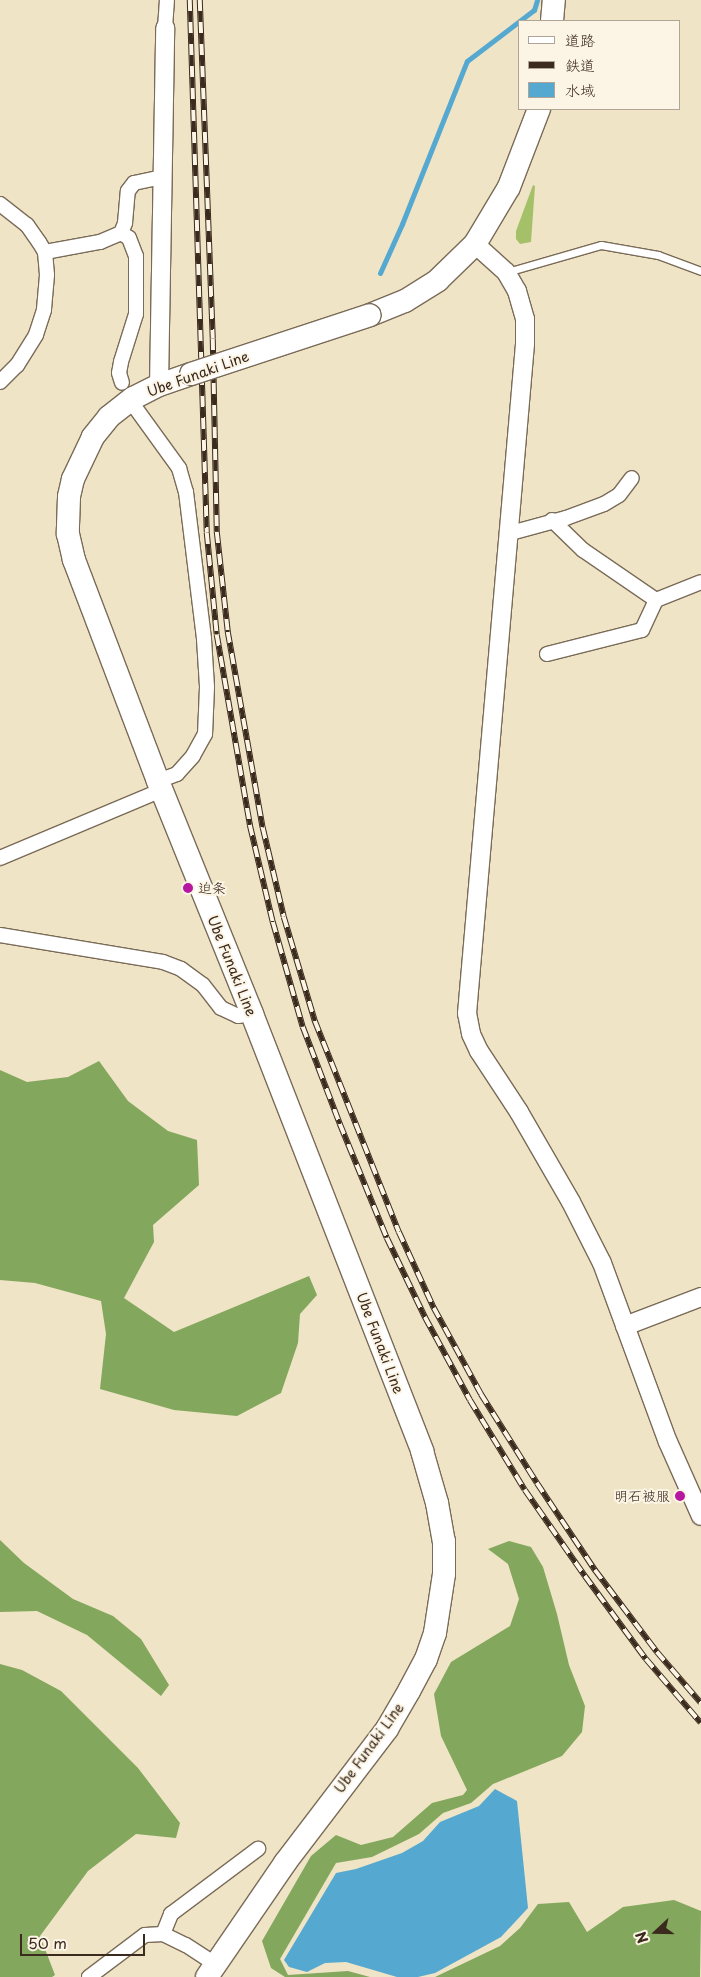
<!DOCTYPE html>
<html>
<head>
<meta charset="utf-8">
<style>
  body { margin:0 }
  #map { position:relative; width:701px; height:1977px; overflow:hidden; background:#efe4c5; font-family:"Playpen Sans","Klee One",sans-serif }
  div>[style] { position:absolute }
  [style*='--x'] { left:calc(var(--x)*1px); top:calc(var(--y)*1px); width:calc(var(--w)*1px); rotate:calc(var(--a)*1deg) }
  .green>* { inset:0; background:#a4c169 }
  .forest>* { inset:0; background:#83a75d }
  .water>* { inset:0; background:#55a8d0 }
  .stream>* { height:5px; margin:-2.5px; padding:0 2.5px; transform-origin:2.5px; border-radius:2.5px; background:#55a8d0 }
  .roads { filter:drop-shadow(1px 0 #7a6b58) drop-shadow(-1px 0 #7a6b58) drop-shadow(0 1px #7a6b58) drop-shadow(0 -1px #7a6b58) }
  .service>* { height:7px; margin:-3.5px; padding:0 3.5px; transform-origin:3.5px; border-radius:3.5px; background:#fff }
  .minor>* { height:14px; margin:-7px; padding:0 7px; transform-origin:7px; border-radius:7px; background:#fff }
  .tertiary>* { height:18px; margin:-9px; padding:0 9px; transform-origin:9px; border-radius:9px; background:#fff }
  .primary>* { height:22px; margin:-11px; padding:0 11px; transform-origin:11px; border-radius:11px; background:#fff }
  .rail>* { height:5.5px; margin-top:-2.75px; transform-origin:0; background:repeating-linear-gradient(90deg,#fcf5e5 0 11px,#3b2a1e 0 22px); box-sizing:border-box; border-block:1px solid #3b2a1e }
  .bridges { filter:drop-shadow(1px 0 #7a6b58) drop-shadow(-1px 0 #7a6b58) drop-shadow(0 1px #7a6b58) drop-shadow(0 -1px #7a6b58) }
  .primary-bridge>* { height:22px; margin:-11px; padding:0 11px; transform-origin:11px; border-radius:11px; background:#fff }
  .dots>* { width:14px; height:14px; translate:-50% -50%; box-sizing:border-box; border:2px solid #fcf5e5; border-radius:50% }
  span { translate:-50% -50%; white-space:nowrap; text-align:center; line-height:1.15; -webkit-text-stroke:4px #fcf5e5; paint-order:stroke }
  .street-label { font-size:14px; color:#3b2a1e }
  .poi-label { font-size:14px; color:#3b2a1e }
  .left { translate:0 -50%; text-align:left }
  .right { translate:-100% -50%; text-align:right }
  .legend { position:absolute; left:518px; top:20px; width:162px; height:90px; box-sizing:border-box; background:#fcf5e5; border:1px solid #afa495; margin:0; padding:6px 9px; list-style:none; font-size:15px; color:#3b2a1e }
  .legend li { display:flex; align-items:center; gap:10px; height:25px }
  .legend b { width:25px; border:1px solid #afa495 }
  .north { position:absolute; left:631px; top:1907px; width:50px; height:50px; -webkit-text-stroke:4px #fcf5e5; paint-order:stroke; rotate:249deg; font-size:14px; font-weight:700; line-height:20px; text-align:center; color:#3b2a1e }
  .north::after { content:''; display:block; margin:auto; width:18px; height:22px; background:#3b2a1e; clip-path:polygon(50% 0,100% 100%,50% 72%,0 100%) }
  .scale { position:absolute; left:20px; top:1934px; width:125px; height:22px; box-sizing:border-box; border:2px solid #3b2a1e; border-top:0; padding-left:6px; font-size:15px; line-height:18px; white-space:nowrap; color:#3b2a1e; -webkit-text-stroke:4px #fcf5e5; paint-order:stroke }
</style>
</head>
<body>
<div id="map">
  <div class="green">
    <div style="clip-path:polygon(533px 185px,535px 186px,531px 242px,520px 244px,516px 239px,516px 231px)"></div>
  </div>
  <div class="forest">
    <div style="clip-path:polygon(99px 1061px,128px 1101px,168px 1131px,197px 1140px,199px 1185px,153px 1225px,154px 1242px,124px 1298px,174px 1332px,309px 1276px,317px 1295px,300px 1314px,298px 1343px,281px 1393px,237px 1416px,174px 1410px,100px 1389px,106px 1334px,101px 1301px,35px 1283px,0 1280px,0 1070px,27px 1082px,68px 1077px)"></div>
    <div style="clip-path:polygon(0 1540px,24px 1563px,73px 1599px,113px 1616px,141px 1639px,169px 1685px,161px 1696px,87px 1635px,37px 1611px,0 1612px)"></div>
    <div style="clip-path:polygon(509px 1541px,531px 1547px,543px 1567px,557px 1614px,569px 1665px,585px 1706px,582px 1732px,562px 1756px,493px 1784px,471px 1803px,443px 1813px,419px 1834px,372px 1857px,336px 1863px,280px 1959px,288px 1975px,348px 1971px,370px 1977px,285px 1977px,271px 1968px,262px 1941px,311px 1856px,336px 1835px,361px 1845px,393px 1837px,432px 1803px,463px 1795px,467px 1790px,441px 1736px,434px 1694px,451px 1662px,510px 1626px,519px 1599px,508px 1564px,488px 1549px)"></div>
    <div style="clip-path:polygon(0 1664px,22px 1670px,61px 1691px,138px 1768px,180px 1823px,176px 1838px,136px 1834px,88px 1871px,40px 1936px,55px 1975px,52px 1977px,0 1977px)"></div>
    <div style="clip-path:polygon(674px 1900px,701px 1911px,700px 1977px,435px 1977px,500px 1946px,520px 1928px,538px 1904px,569px 1902px,587px 1932px,623px 1907px)"></div>
  </div>
  <div class="water">
    <div style="clip-path:polygon(495px 1789px,517px 1801px,528px 1908px,501px 1937px,435px 1973px,418px 1977px,397px 1977px,346px 1962px,325px 1963px,307px 1972px,289px 1967px,284px 1960px,336px 1873px,356px 1869px,402px 1853px,423px 1841px,440px 1822px,479px 1806px)"></div>
  </div>
  <div class="stream">
    <div style="--x:380;--y:273;--w:54;--a:-65.8"></div>
    <div style="--x:402;--y:224;--w:175;--a:-68.3"></div>
    <div style="--x:467;--y:61;--w:84;--a:-37.3"></div>
    <div style="--x:534;--y:10;--w:10;--a:-73"></div>
  </div>
  <div class="roads">
    <div class="service">
      <div style="--x:507;--y:272;--w:98;--a:-16"></div>
      <div style="--x:601;--y:245;--w:58;--a:10"></div>
      <div style="--x:658;--y:255;--w:46;--a:20.4"></div>
    </div>
    <div class="minor">
      <div style="--x:165;--y:28;--w:28;--a:-86"></div>
      <div style="--x:0;--y:204;--w:34;--a:38"></div>
      <div style="--x:27;--y:225;--w:21;--a:55"></div>
      <div style="--x:39;--y:242;--w:12;--a:59"></div>
      <div style="--x:45;--y:252;--w:23;--a:85"></div>
      <div style="--x:47;--y:275;--w:35;--a:95"></div>
      <div style="--x:44;--y:310;--w:26;--a:108"></div>
      <div style="--x:36;--y:335;--w:36;--a:122"></div>
      <div style="--x:17;--y:365;--w:24;--a:135"></div>
      <div style="--x:121;--y:233;--w:9;--a:32"></div>
      <div style="--x:129;--y:238;--w:19;--a:69"></div>
      <div style="--x:136;--y:256;--w:58;--a:90"></div>
      <div style="--x:136;--y:314;--w:50;--a:107.4"></div>
      <div style="--x:121;--y:362;--w:11;--a:100"></div>
      <div style="--x:119;--y:373;--w:10;--a:73"></div>
      <div style="--x:45;--y:252;--w:56;--a:-10.3"></div>
      <div style="--x:100;--y:242;--w:23;--a:-23"></div>
      <div style="--x:121;--y:233;--w:11;--a:-68"></div>
      <div style="--x:125;--y:223;--w:32;--a:-85"></div>
      <div style="--x:128;--y:191;--w:10;--a:-53"></div>
      <div style="--x:134;--y:183;--w:30;--a:-12"></div>
      <div style="--x:137;--y:410;--w:72;--a:54.1"></div>
      <div style="--x:179;--y:468;--w:25;--a:74"></div>
      <div style="--x:186;--y:492;--w:148;--a:83"></div>
      <div style="--x:204;--y:639;--w:48;--a:86.4"></div>
      <div style="--x:207;--y:687;--w:47;--a:92.4"></div>
      <div style="--x:205;--y:734;--w:25;--a:119"></div>
      <div style="--x:193;--y:756;--w:24;--a:132"></div>
      <div style="--x:177;--y:774;--w:20;--a:160"></div>
      <div style="--x:552;--y:520;--w:43;--a:44.1"></div>
      <div style="--x:583;--y:550;--w:88;--a:34.4"></div>
      <div style="--x:507;--y:534;--w:61;--a:-15.2"></div>
      <div style="--x:566;--y:518;--w:40;--a:-20.2"></div>
      <div style="--x:604;--y:504;--w:17;--a:-31"></div>
      <div style="--x:619;--y:495;--w:21;--a:-53"></div>
      <div style="--x:547;--y:654;--w:98;--a:-14.2"></div>
      <div style="--x:642;--y:630;--w:33;--a:-65"></div>
      <div style="--x:656;--y:600;--w:48;--a:-21.8"></div>
      <div style="--x:0;--y:858;--w:176;--a:-22.8"></div>
      <div style="--x:0;--y:935;--w:165;--a:9.4"></div>
      <div style="--x:163;--y:962;--w:19;--a:21"></div>
      <div style="--x:181;--y:969;--w:27;--a:36"></div>
      <div style="--x:203;--y:985;--w:29;--a:52"></div>
      <div style="--x:221;--y:1008;--w:19;--a:25"></div>
      <div style="--x:238;--y:1016;--w:14;--a:-8"></div>
      <div style="--x:163;--y:1934;--w:22;--a:-68"></div>
      <div style="--x:171;--y:1914;--w:109;--a:-36.8"></div>
      <div style="--x:89;--y:1977;--w:70;--a:-36.9"></div>
      <div style="--x:145;--y:1935;--w:18;--a:-3"></div>
      <div style="--x:163;--y:1934;--w:25;--a:26"></div>
      <div style="--x:186;--y:1945;--w:35;--a:33"></div>
    </div>
    <div class="tertiary">
      <div style="--x:475;--y:244;--w:42;--a:42.1"></div>
      <div style="--x:506;--y:272;--w:22;--a:60"></div>
      <div style="--x:517;--y:291;--w:29;--a:74"></div>
      <div style="--x:525;--y:319;--w:25;--a:90"></div>
      <div style="--x:525;--y:344;--w:672;--a:94.95"></div>
      <div style="--x:467;--y:1013;--w:21;--a:79"></div>
      <div style="--x:471;--y:1034;--w:19;--a:65"></div>
      <div style="--x:479;--y:1051;--w:73;--a:56.7"></div>
      <div style="--x:519;--y:1112;--w:104;--a:60"></div>
      <div style="--x:571;--y:1202;--w:68;--a:63.1"></div>
      <div style="--x:602;--y:1263;--w:191;--a:69.8"></div>
      <div style="--x:668;--y:1442;--w:81;--a:66"></div>
      <div style="--x:159;--y:385;--w:357;--a:-89"></div>
      <div style="--x:625;--y:1326;--w:81;--a:-20.9"></div>
    </div>
    <div class="primary">
      <div style="--x:552;--y:21;--w:21;--a:-85"></div>
      <div style="--x:370;--y:315;--w:38;--a:-22"></div>
      <div style="--x:405;--y:301;--w:39;--a:-32"></div>
      <div style="--x:438;--y:280;--w:52;--a:-44.2"></div>
      <div style="--x:475;--y:244;--w:66;--a:-59.2"></div>
      <div style="--x:509;--y:187;--w:84;--a:-69"></div>
      <div style="--x:191;--y:374;--w:34;--a:161"></div>
      <div style="--x:159;--y:385;--w:29;--a:153"></div>
      <div style="--x:133;--y:398;--w:31;--a:142"></div>
      <div style="--x:109;--y:417;--w:26;--a:129"></div>
      <div style="--x:93;--y:437;--w:47;--a:115.5"></div>
      <div style="--x:73;--y:479;--w:18;--a:103"></div>
      <div style="--x:69;--y:497;--w:37;--a:92"></div>
      <div style="--x:68;--y:534;--w:27;--a:77"></div>
      <div style="--x:74;--y:560;--w:236;--a:69.2"></div>
      <div style="--x:158;--y:781;--w:251;--a:68"></div>
      <div style="--x:252;--y:1014;--w:469;--a:68.7"></div>
      <div style="--x:422;--y:1451;--w:54;--a:73.9"></div>
      <div style="--x:437;--y:1503;--w:39;--a:80"></div>
      <div style="--x:444;--y:1541;--w:33;--a:90"></div>
      <div style="--x:444;--y:1574;--w:60;--a:98.7"></div>
      <div style="--x:435;--y:1633;--w:28;--a:109"></div>
      <div style="--x:426;--y:1659;--w:36;--a:118"></div>
      <div style="--x:409;--y:1691;--w:44;--a:120.1"></div>
      <div style="--x:387;--y:1729;--w:168;--a:127.3"></div>
      <div style="--x:285;--y:1863;--w:138;--a:124.4"></div>
    </div>
  </div>
  <div class="rail">
    <div style="--x:190;--y:0;--w:533;--a:88.17"></div>
    <div style="--x:207;--y:533;--w:102;--a:84.4"></div>
    <div style="--x:217;--y:635;--w:193;--a:80.1"></div>
    <div style="--x:250;--y:825;--w:100;--a:76.7"></div>
    <div style="--x:273;--y:922;--w:109;--a:74.1"></div>
    <div style="--x:303;--y:1027;--w:104;--a:69.1"></div>
    <div style="--x:340;--y:1124;--w:123;--a:67.6"></div>
    <div style="--x:387;--y:1238;--w:88;--a:64.3"></div>
    <div style="--x:425;--y:1317;--w:94;--a:61.5"></div>
    <div style="--x:470;--y:1400;--w:105;--a:58.6"></div>
    <div style="--x:525;--y:1490;--w:105;--a:55.1"></div>
    <div style="--x:585;--y:1576;--w:103;--a:53.7"></div>
    <div style="--x:646;--y:1659;--w:84;--a:49.3"></div>
    <div style="--x:200;--y:0;--w:339;--a:87.8"></div>
    <div style="--x:213;--y:339;--w:193;--a:88.8"></div>
    <div style="--x:217;--y:532;--w:101;--a:83.7"></div>
    <div style="--x:228;--y:632;--w:199;--a:79.9"></div>
    <div style="--x:263;--y:828;--w:91;--a:76.7"></div>
    <div style="--x:284;--y:917;--w:109;--a:73.4"></div>
    <div style="--x:315;--y:1021;--w:227;--a:68.3"></div>
    <div style="--x:399;--y:1232;--w:84;--a:65.3"></div>
    <div style="--x:434;--y:1308;--w:98;--a:61.3"></div>
    <div style="--x:481;--y:1394;--w:105;--a:57.8"></div>
    <div style="--x:537;--y:1483;--w:105;--a:56.3"></div>
    <div style="--x:595;--y:1570;--w:103;--a:52.9"></div>
    <div style="--x:657;--y:1652;--w:67;--a:49.2"></div>
  </div>
  <div class="bridges">
    <div class="primary-bridge">
      <div style="--x:191;--y:374;--w:188;--a:-18.2"></div>
    </div>
  </div>
  <div class="dots">
    <div style="left:188px;top:888px;background:#b5179e"></div>
    <div style="left:680px;top:1496px;background:#b5179e"></div>
  </div>
  <div class="street-label">
    <span style="left:198px;top:374px;rotate:-20deg">Ube Funaki Line</span>
    <span style="left:232px;top:966px;rotate:68deg">Ube Funaki Line</span>
    <span style="left:380px;top:1343px;rotate:69deg">Ube Funaki Line</span>
    <span style="left:369px;top:1748px;rotate:-54deg">Ube Funaki Line</span>
  </div>
  <div class="poi-label">
    <span class="left" style="left:198px;top:888px">迫条</span>
    <span class="right" style="left:670px;top:1496px">明石被服</span>
  </div>
  <ul class="legend">
  <li><b style="height:6px;background:#fff"></b>道路</li>
  <li><b style="height:6px;background:#3b2a1e"></b>鉄道</li>
  <li><b style="height:14px;background:#55a8d0"></b>水域</li>
  </ul>
  <div class="north">N</div>
  <div class="scale">50 m</div>
</div>
</body>
</html>
